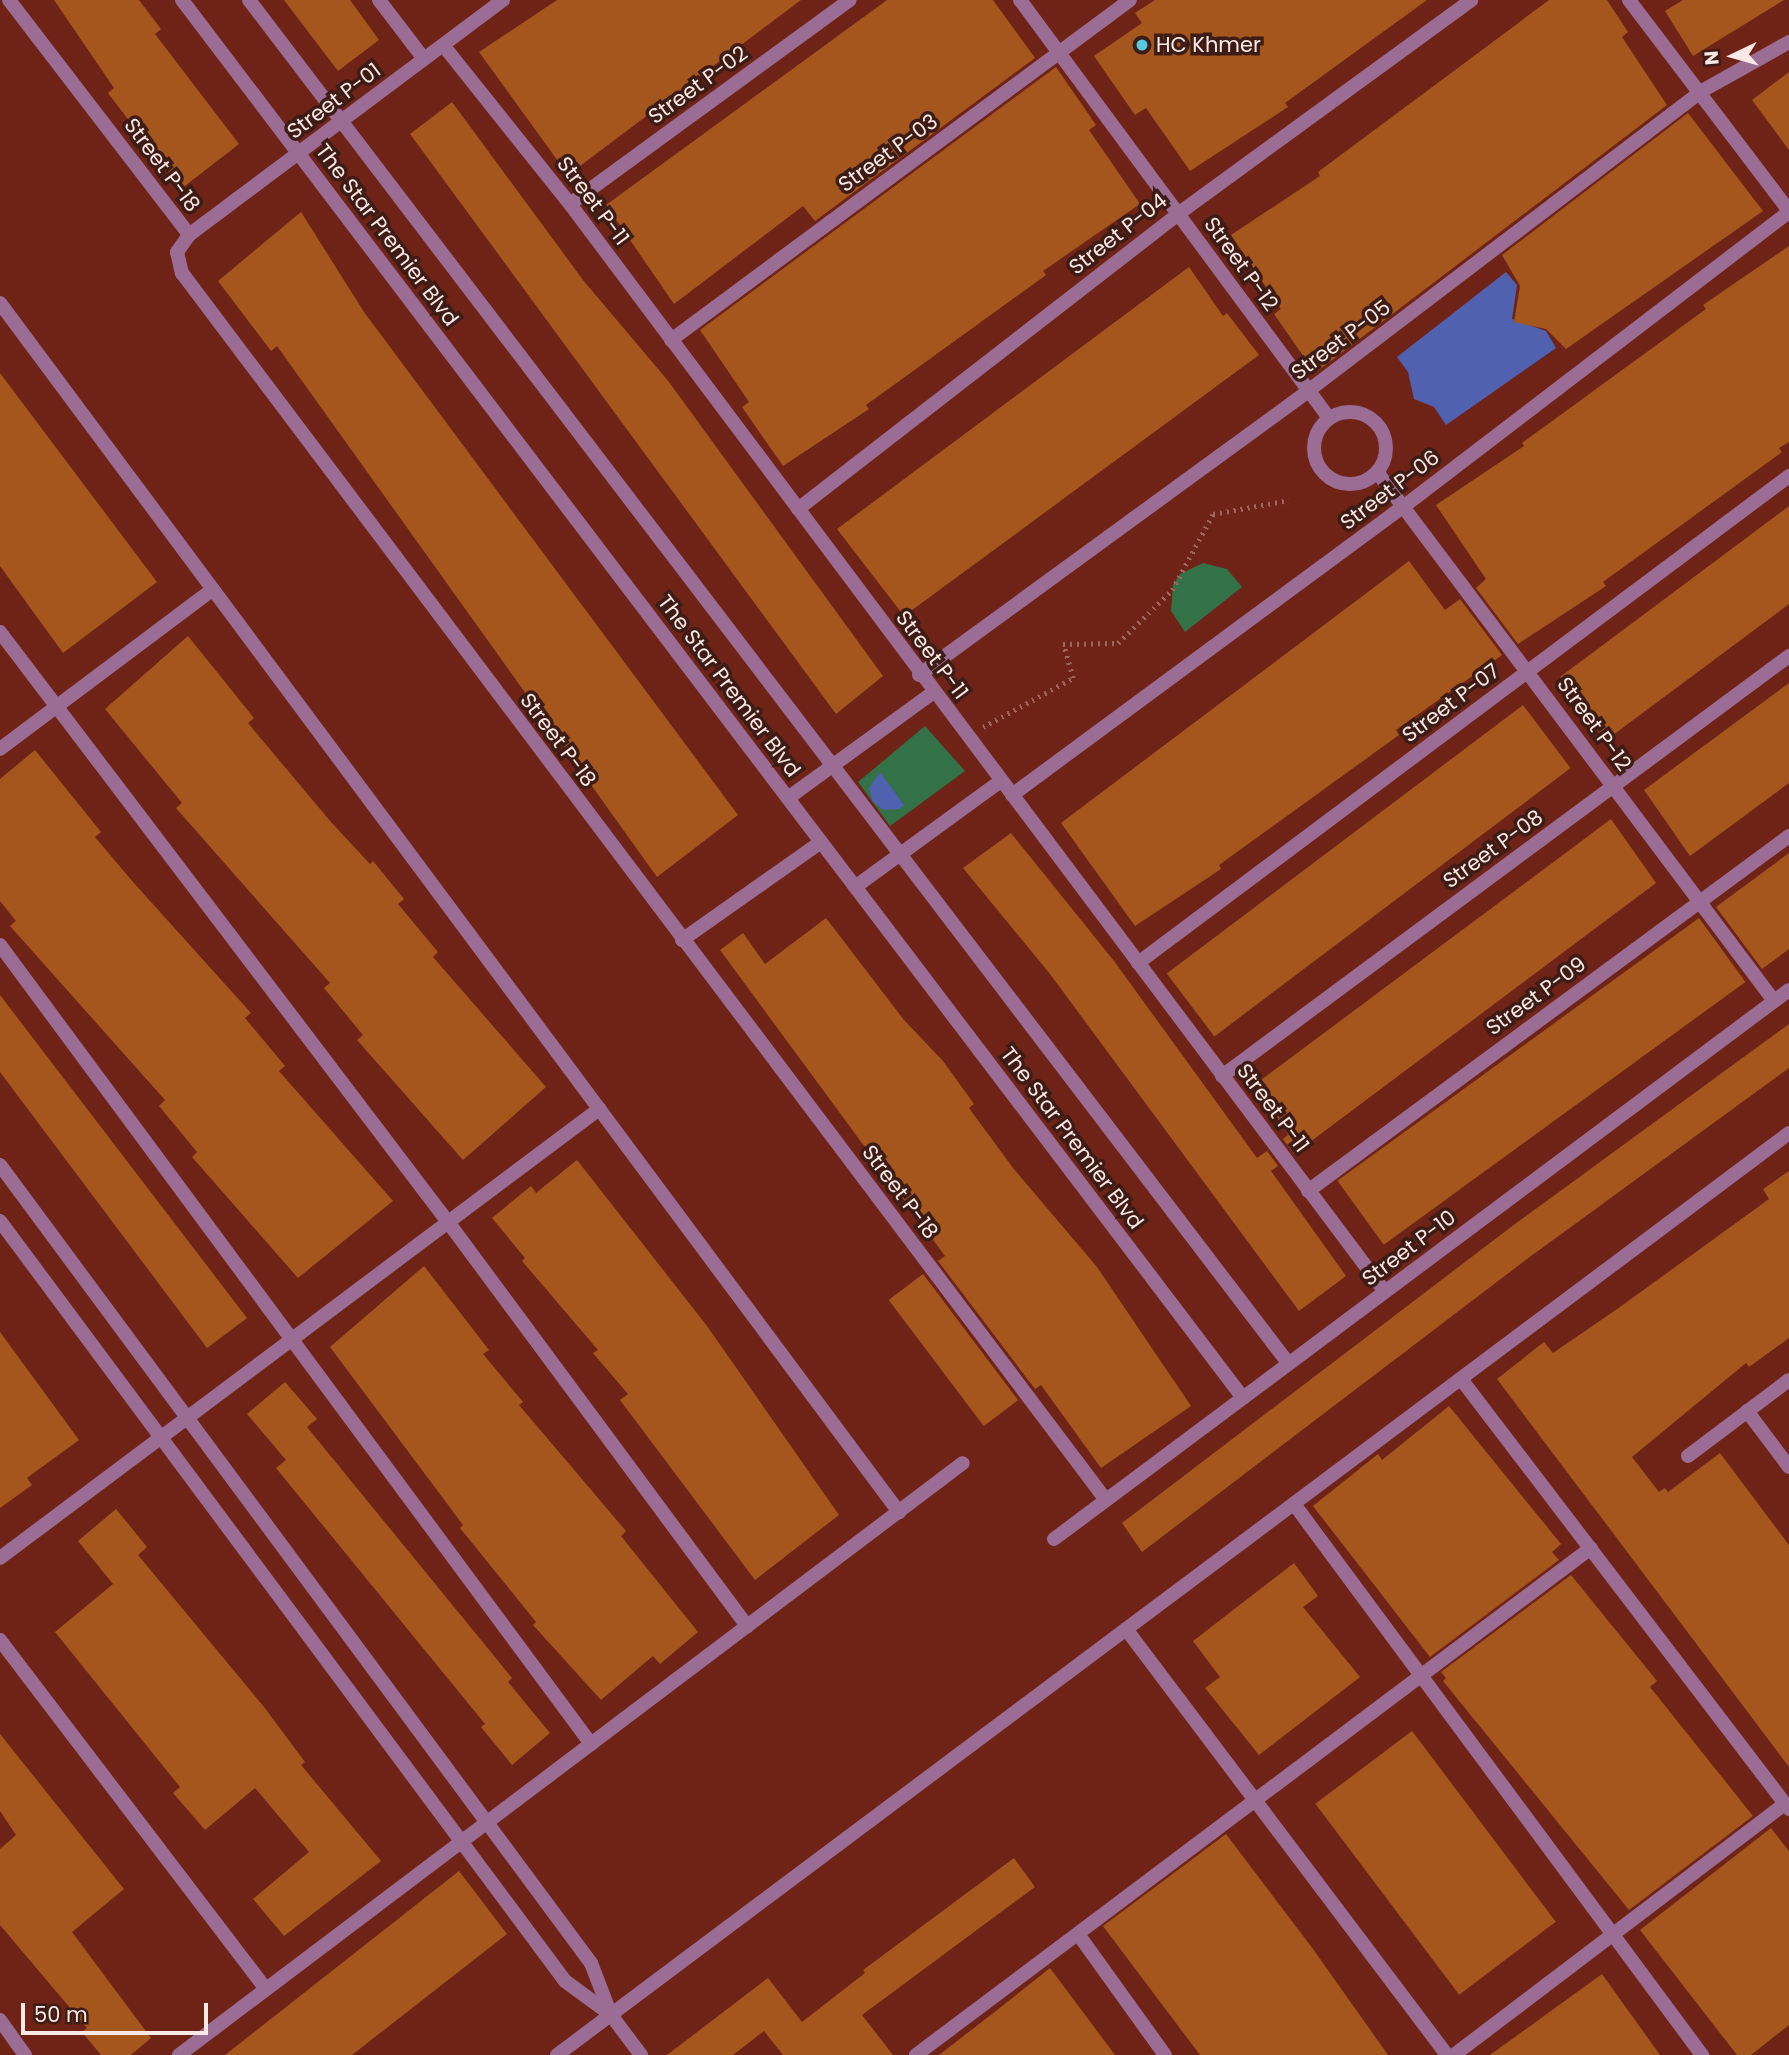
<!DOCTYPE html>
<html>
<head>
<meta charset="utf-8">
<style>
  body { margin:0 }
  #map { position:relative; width:1789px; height:2055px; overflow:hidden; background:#6f2317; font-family:Poppins,sans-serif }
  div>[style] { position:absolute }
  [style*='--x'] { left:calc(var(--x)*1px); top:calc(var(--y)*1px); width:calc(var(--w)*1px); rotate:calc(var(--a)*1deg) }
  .green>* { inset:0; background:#337147 }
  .water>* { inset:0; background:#5061af }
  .building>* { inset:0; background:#a4561d; transform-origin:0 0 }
  .path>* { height:4.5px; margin-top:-2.25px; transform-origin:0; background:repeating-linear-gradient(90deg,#9f665d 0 2px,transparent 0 7px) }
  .minor>* { height:14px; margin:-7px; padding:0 7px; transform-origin:7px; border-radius:7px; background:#9b6c94 }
  .minor>.ring { margin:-7px; padding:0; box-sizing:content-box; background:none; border:14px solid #9b6c94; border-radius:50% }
  .dots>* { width:19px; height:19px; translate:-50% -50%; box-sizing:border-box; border:4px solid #3d1c15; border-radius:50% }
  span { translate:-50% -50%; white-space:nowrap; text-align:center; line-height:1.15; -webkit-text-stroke:7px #3d1c15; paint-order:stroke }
  .poi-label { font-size:21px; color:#fce9e5 }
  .left { translate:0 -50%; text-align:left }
  .street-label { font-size:21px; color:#fce9e5 }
  .north { position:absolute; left:1698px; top:21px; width:70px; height:70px; -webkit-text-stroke:5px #3d1c15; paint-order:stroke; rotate:265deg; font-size:19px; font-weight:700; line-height:28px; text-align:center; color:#fce9e5 }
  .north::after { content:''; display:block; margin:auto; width:24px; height:32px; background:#fce9e5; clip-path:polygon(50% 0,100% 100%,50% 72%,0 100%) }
  .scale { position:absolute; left:21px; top:2003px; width:187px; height:32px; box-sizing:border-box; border:4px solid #fce9e5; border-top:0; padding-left:9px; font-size:21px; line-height:24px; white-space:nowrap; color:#fce9e5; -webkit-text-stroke:5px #3d1c15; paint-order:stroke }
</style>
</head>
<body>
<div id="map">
  <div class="green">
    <div style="clip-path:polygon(1203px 563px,1227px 569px,1242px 587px,1185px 632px,1171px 611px,1173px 585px,1180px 574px)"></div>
    <div style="clip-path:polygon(925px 726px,965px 771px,890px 826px,858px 782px)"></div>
  </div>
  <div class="water">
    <div style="clip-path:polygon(1506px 272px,1517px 285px,1512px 319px,1546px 331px,1556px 348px,1446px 425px,1434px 407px,1414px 399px,1408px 372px,1397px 357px)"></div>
    <div style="clip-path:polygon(880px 772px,904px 805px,899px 809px,884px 810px,873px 802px,869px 788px)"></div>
  </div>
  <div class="building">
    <div style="clip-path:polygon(54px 0,139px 0,161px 29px,155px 34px,239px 144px,181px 189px,108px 93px,114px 88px)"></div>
    <div style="clip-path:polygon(284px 0,350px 0,379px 40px,338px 71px)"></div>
    <div style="clip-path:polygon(557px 0,801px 0,568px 175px,479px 52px)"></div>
    <div style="clip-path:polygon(887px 0,993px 0,1035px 58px,815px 221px,803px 206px,674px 304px,606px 205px)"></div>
    <div style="clip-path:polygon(1155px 0,1427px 0,1285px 103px,1288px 107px,1190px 171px,1146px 108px,1135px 115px,1094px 56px,1142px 23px,1135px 13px)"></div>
    <div style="clip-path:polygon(1549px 0,1607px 0,1628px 32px,1622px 37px,1667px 105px,1315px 373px,1274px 314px,1281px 309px,1231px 235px,1320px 176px,1318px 172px)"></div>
    <div style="clip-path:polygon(1683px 0,1784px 0,1693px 56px,1665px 11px)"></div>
    <div style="clip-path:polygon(1056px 67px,1096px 125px,1089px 130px,1140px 204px,1043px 271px,1046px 275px,866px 405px,869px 409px,783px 466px,742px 407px,749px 402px,700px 330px)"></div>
    <div style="clip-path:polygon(1789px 72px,1789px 150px,1752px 100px)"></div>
    <div style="clip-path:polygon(452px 102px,583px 280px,669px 382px,883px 676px,836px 714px,410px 134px)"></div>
    <div style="clip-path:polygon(1688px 113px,1763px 211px,1566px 349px,1546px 329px,1514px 322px,1520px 286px,1502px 255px)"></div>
    <div style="clip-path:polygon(301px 212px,364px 312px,738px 815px,657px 877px,277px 346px,271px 351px,218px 281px)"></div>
    <div style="clip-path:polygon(1789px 246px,1789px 442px,1779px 448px,1782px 452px,1603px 582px,1606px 586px,1518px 644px,1476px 588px,1486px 579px,1436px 505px,1524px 446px,1522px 443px,1706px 309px,1703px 305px)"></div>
    <div style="clip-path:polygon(1189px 267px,1223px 316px,1227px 313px,1259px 355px,904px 616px,837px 529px)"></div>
    <div style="clip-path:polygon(0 373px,157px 582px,63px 653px,0 566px)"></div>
    <div style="clip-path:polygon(1789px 506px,1789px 604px,1605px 741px,1560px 677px)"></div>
    <div style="clip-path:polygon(1409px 561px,1445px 610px,1460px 599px,1502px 655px,1396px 730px,1399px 735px,1219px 865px,1221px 869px,1135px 926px,1061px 823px)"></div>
    <div style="clip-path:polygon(188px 636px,254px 718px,248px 723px,331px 822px,370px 864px,373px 861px,404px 899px,398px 904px,438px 952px,433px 957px,546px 1087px,463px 1160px,357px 1040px,363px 1035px,324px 988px,330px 983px,176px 808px,182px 803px,105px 709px)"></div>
    <div style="clip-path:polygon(1789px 683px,1789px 783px,1690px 856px,1644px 790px)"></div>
    <div style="left:1523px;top:705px;width:79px;height:446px;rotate:53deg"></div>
    <div style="clip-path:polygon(35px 750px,101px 832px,95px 837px,133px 882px,251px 1013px,245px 1018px,285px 1066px,279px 1071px,393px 1201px,298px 1278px,192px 1157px,197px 1152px,159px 1106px,165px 1100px,10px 926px,16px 921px,0 901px,0 779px)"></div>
    <div style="clip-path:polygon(1611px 819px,1656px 883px,1294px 1154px,1283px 1139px,1288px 1135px,1279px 1122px,1253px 1086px)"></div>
    <div style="clip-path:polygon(1011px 833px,1114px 961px,1257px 1158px,1267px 1151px,1278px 1166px,1271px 1171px,1346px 1276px,1299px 1311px,1050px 974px,963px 868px)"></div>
    <div style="clip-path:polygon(1789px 853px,1789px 949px,1762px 969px,1716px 907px)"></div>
    <div style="clip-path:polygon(826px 918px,904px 1020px,943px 1061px,974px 1104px,969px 1108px,1013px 1168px,1097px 1267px,1191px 1406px,1101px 1468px,1041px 1385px,1035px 1389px,938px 1261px,945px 1256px,720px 950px,743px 933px,765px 964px)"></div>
    <div style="left:1699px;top:918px;width:79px;height:447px;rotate:54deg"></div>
    <div style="clip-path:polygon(0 995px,247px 1318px,207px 1348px,0 1072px)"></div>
    <div style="clip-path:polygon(1789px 1024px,1789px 1068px,1527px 1259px,1142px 1552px,1122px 1523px,1511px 1227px)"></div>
    <div style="clip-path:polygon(577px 1160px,707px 1326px,839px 1515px,755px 1580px,620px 1400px,628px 1394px,593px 1353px,598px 1350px,522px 1261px,525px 1258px,492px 1218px,531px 1186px,536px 1193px)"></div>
    <div style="clip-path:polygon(1789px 1171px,1789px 1338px,1749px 1367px,1746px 1363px,1632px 1457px,1659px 1492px,1665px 1488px,1668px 1492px,1720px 1453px,1789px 1545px,1789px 1767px,1497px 1379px,1544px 1342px,1553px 1353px,1620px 1307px,1769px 1199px,1763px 1189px)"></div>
    <div style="clip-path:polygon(424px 1266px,489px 1350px,483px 1354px,523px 1402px,519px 1405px,626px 1531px,621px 1536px,698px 1632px,660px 1664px,653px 1656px,601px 1700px,533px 1625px,536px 1622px,460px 1528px,463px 1525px,330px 1347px)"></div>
    <div style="left:923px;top:1274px;width:158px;height:43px;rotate:53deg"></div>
    <div style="clip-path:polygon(0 1332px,79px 1440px,27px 1478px,32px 1485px,0 1508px)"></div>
    <div style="clip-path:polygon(285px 1382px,317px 1419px,307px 1427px,512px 1678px,508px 1682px,550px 1733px,512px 1765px,481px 1727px,485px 1724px,276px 1468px,286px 1460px,247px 1414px)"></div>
    <div style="clip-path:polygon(1449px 1406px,1561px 1544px,1552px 1552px,1559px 1560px,1430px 1657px,1313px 1506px,1378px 1454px,1382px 1460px)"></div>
    <div style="clip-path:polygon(116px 1509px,147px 1547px,138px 1555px,264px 1707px,305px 1762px,301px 1765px,381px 1861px,284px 1936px,253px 1899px,309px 1852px,255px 1788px,205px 1830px,173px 1793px,180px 1787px,55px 1632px,113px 1584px,78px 1541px)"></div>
    <div style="clip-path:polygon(1294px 1563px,1318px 1596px,1303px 1607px,1360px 1677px,1259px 1755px,1205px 1688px,1220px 1677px,1193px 1641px)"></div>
    <div style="clip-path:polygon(1571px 1575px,1657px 1681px,1650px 1687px,1753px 1816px,1629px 1910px,1443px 1681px,1446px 1678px,1441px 1672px)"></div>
    <div style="left:1412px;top:1731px;width:239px;height:121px;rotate:53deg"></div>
    <div style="clip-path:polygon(0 1734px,124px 1889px,72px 1932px,151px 2038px,131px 2055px,101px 2055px,82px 2032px,87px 2028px,0 1925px,0 1849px,16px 1835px,0 1811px)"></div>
    <div style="clip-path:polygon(1771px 1828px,1789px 1851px,1789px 2025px,1751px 2055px,1737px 2055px,1640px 1930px)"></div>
    <div style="clip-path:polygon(1226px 1834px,1313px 1949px,1388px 2055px,1200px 2055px,1103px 1926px)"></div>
    <div style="clip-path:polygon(1014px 1858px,1035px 1887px,862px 2015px,893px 2055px,783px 2055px,764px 2031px,733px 2055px,667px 2055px,768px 1978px,802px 2022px,865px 1973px,863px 1970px)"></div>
    <div style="clip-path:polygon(459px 1871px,507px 1934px,352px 2055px,225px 2055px)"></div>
    <div style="clip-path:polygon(1050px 1968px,1115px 2055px,939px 2055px,1001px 2007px)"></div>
    <div style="clip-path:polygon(1602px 1974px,1660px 2055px,1490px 2055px)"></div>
  </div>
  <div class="path">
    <div style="--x:983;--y:727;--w:102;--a:-28.6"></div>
    <div style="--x:1073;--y:678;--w:35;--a:-106"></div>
    <div style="--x:1063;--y:644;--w:55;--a:-1"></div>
    <div style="--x:1118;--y:643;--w:76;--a:-44.5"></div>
    <div style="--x:1172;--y:590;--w:86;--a:-61.7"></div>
    <div style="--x:1213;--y:514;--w:77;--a:-10.4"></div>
  </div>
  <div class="minor">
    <div style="--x:9;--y:0;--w:296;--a:52.5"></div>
    <div style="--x:182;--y:0;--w:1755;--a:52.8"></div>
    <div style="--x:249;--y:0;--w:1714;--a:52.68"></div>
    <div style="--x:379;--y:0;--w:74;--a:52.7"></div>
    <div style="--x:503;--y:0;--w:392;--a:143.2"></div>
    <div style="--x:189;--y:235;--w:21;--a:125"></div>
    <div style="--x:177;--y:252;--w:22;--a:77"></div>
    <div style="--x:182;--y:273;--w:1536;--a:53.02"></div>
    <div style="--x:1020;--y:0;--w:520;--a:53.53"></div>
    <div style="--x:1629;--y:0;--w:265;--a:52.8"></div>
    <div style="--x:443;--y:45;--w:203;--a:51.4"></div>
    <div style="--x:570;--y:204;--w:1359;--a:53.16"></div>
    <div style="--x:570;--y:204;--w:346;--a:-36.1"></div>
    <div style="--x:0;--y:303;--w:1507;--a:53.37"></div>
    <div style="--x:671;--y:340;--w:571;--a:-36.53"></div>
    <div class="ring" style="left:1314px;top:412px;width:58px;height:58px"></div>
    <div style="--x:1377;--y:472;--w:661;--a:53.11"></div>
    <div style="--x:798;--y:509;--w:481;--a:-37.8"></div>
    <div style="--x:1178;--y:214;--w:363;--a:-36.1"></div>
    <div style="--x:0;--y:632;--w:741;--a:52.79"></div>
    <div style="--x:448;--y:1222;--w:503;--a:53.49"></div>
    <div style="--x:919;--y:675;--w:482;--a:-36.1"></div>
    <div style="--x:1308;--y:391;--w:493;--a:-37.3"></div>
    <div style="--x:1700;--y:92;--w:102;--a:-29.3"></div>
    <div style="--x:0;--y:749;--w:266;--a:-36.9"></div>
    <div style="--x:1012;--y:795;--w:486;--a:-36.4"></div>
    <div style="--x:1403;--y:507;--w:486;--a:-37.4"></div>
    <div style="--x:788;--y:798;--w:180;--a:-36"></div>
    <div style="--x:855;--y:887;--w:180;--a:-36"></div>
    <div style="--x:682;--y:940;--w:170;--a:-35.2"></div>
    <div style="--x:0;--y:945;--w:994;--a:53.51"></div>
    <div style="--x:1138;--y:963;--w:813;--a:-36.8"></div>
    <div style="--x:1222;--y:1076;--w:706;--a:-36.53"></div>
    <div style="--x:0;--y:1165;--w:993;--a:53.48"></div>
    <div style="--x:591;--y:1963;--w:56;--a:69"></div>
    <div style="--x:611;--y:2015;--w:50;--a:53.1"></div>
    <div style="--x:1308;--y:1191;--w:598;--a:-36.43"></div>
    <div style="--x:0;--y:1221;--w:947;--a:53.37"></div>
    <div style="--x:565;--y:1981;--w:56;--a:36.3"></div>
    <div style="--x:1461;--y:1379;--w:541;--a:52.66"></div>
    <div style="--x:1747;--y:1411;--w:70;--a:53.1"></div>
    <div style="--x:1688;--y:1456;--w:126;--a:-37"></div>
    <div style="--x:1294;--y:1504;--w:686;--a:53.48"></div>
    <div style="--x:1054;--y:1539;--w:917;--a:-36.76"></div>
    <div style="--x:0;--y:1558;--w:749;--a:-36.85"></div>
    <div style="--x:1126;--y:1629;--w:533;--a:53"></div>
    <div style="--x:0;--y:1640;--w:439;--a:52.7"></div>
    <div style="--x:1078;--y:1934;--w:149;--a:54.3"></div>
    <div style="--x:0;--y:2020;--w:43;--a:54.5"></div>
    <div style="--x:179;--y:2055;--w:982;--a:-37.06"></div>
    <div style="--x:557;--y:2055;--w:1539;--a:-36.81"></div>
    <div style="--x:916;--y:2055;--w:844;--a:-36.91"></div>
    <div style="--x:1454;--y:2055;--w:415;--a:-37.2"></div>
  </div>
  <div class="dots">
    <div style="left:1142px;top:45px;background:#55cadf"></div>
  </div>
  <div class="poi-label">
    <span class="left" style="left:1156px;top:45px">HC Khmer</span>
  </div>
  <div class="street-label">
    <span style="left:698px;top:85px;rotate:-36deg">Street P-02</span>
    <span style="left:334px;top:101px;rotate:-37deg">Street P-01</span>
    <span style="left:888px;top:153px;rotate:-36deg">Street P-03</span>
    <span style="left:162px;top:165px;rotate:53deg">Street P-18</span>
    <span style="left:593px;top:201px;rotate:53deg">Street P-11</span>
    <span style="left:1118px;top:234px;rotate:-38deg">Street P-04</span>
    <span style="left:387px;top:235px;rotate:53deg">The Star Premier Blvd</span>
    <span style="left:1241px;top:264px;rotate:54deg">Street P-12</span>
    <span style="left:1341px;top:340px;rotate:-37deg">Street P-05</span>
    <span style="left:1390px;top:490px;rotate:-37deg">Street P-06</span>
    <span style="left:932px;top:655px;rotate:53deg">Street P-11</span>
    <span style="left:729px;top:686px;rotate:53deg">The Star Premier Blvd</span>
    <span style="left:1451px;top:703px;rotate:-37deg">Street P-07</span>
    <span style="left:1594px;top:724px;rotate:54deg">Street P-12</span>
    <span style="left:558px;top:740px;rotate:53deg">Street P-18</span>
    <span style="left:1493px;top:849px;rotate:-36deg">Street P-08</span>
    <span style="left:1536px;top:996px;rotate:-36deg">Street P-09</span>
    <span style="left:1273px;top:1108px;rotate:53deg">Street P-11</span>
    <span style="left:1072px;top:1138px;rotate:53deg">The Star Premier Blvd</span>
    <span style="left:900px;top:1192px;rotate:53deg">Street P-18</span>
    <span style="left:1409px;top:1248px;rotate:-37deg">Street P-10</span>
  </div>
  <div class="north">N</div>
  <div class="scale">50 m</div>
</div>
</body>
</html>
